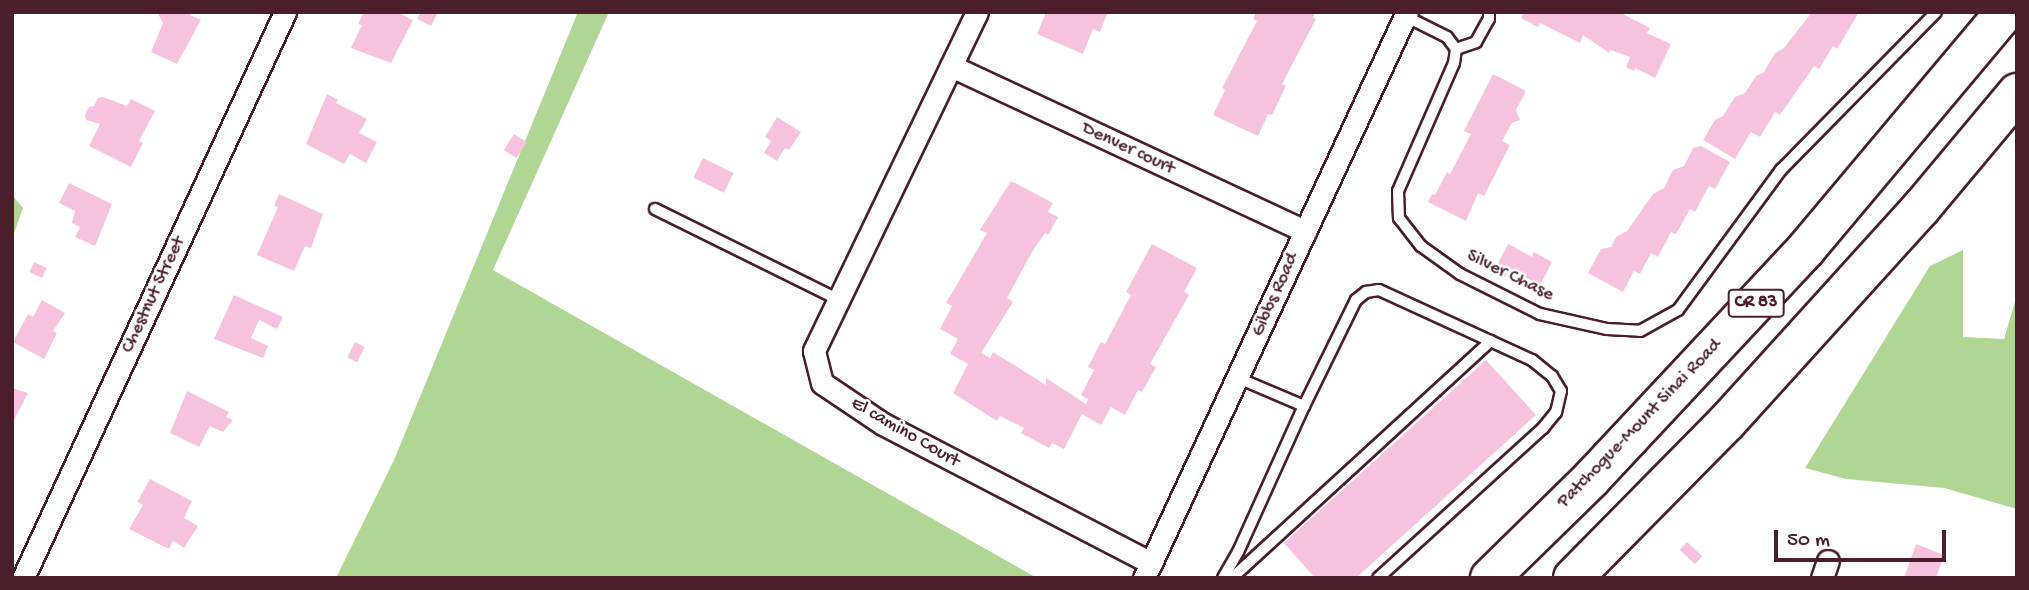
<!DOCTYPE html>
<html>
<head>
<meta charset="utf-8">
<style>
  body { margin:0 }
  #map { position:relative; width:2029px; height:590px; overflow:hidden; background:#fff; font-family:"Gochi Hand",sans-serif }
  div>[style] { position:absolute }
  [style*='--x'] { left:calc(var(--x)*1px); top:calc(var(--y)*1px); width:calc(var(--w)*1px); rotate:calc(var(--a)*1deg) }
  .green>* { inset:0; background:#afd793 }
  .building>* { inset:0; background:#f7c2dd; transform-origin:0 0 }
  .roads { filter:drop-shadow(2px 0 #4a1f2b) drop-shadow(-2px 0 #4a1f2b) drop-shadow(0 2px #4a1f2b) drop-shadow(0 -2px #4a1f2b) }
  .lane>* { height:10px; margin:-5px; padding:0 5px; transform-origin:5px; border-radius:5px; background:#fff }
  .street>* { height:21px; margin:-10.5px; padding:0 10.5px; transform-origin:10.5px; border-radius:10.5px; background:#fff }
  .highway>* { height:38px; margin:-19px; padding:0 19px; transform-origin:19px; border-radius:19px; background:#fff }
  span { translate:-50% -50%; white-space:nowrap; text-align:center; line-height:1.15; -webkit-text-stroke:5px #fff; paint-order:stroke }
  .shield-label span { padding:2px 5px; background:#fff; border:2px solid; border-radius:5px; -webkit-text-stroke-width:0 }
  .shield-label { font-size:18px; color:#4a1f2b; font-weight:700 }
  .street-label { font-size:19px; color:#4a1f2b }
  .frame { position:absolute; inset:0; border:14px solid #4a1f2b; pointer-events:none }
  .scale { position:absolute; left:1774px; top:530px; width:172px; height:32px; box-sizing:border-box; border:4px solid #4a1f2b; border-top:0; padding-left:9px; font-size:21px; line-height:24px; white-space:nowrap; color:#4a1f2b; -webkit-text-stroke:5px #fff; paint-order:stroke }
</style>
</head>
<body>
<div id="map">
  <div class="green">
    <div style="clip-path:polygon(578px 12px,609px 12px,493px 270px,1037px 578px,336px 578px,394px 460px)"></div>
    <div style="clip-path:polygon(12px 195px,23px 208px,12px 239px)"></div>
    <div style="clip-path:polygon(1963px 250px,1963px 337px,2004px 339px,2017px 295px,2017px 509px,1944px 488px,1846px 479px,1805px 468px,1930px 266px)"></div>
  </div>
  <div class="building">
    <div style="clip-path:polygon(157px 12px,192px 12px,190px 15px,201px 20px,177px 64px,151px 52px,163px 23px)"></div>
    <div style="clip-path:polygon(364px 12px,397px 12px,413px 20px,391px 63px,351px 48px,362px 25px,358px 24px)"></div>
    <div style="clip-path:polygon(421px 12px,437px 14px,431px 26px,417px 19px)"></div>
    <div style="clip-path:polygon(1046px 12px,1108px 12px,1100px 32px,1093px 29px,1083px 54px,1037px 34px)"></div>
    <div style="clip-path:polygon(1256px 12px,1315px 12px,1313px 18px,1316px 19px,1282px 84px,1286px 86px,1272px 115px,1268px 114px,1258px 136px,1213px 115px,1225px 90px,1222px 88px,1257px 21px,1253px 19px)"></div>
    <div style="clip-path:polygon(1524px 12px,1619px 12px,1650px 28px,1647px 33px,1671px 44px,1655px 78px,1635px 68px,1634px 71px,1626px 67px,1630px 57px,1610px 50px,1609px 53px,1583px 35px,1580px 43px,1540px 23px,1538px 27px,1521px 18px)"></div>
    <div style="clip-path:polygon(1812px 12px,1859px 12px,1837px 49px,1833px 46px,1819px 69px,1814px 66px,1780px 115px,1775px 112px,1760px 137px,1751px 132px,1735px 159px,1703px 140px,1715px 120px,1723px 116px,1735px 97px,1745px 93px,1756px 76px,1764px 72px,1775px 53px,1784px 48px)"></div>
    <div style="clip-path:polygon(1493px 74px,1526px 91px,1516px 110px,1520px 120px,1512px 123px,1502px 141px,1510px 145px,1484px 196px,1478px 193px,1466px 221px,1428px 202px,1432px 194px,1435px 195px,1447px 172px,1450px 174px,1471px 134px,1464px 131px)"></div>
    <div style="clip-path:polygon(327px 94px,338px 100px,336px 103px,367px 119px,359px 133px,377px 142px,366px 163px,350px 154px,344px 164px,306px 144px)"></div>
    <div style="clip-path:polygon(103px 97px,127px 106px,131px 99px,155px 111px,139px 141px,143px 143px,131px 167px,89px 146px,100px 124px,86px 120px,85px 115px,89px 107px,94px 106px,98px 98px)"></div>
    <div style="clip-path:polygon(777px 117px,801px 132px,789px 150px,785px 148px,777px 161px,764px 153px,771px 141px,765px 137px)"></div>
    <div style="left:514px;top:134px;width:15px;height:19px;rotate:32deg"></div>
    <div style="clip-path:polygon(1701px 146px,1730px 162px,1715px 189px,1709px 186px,1695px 212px,1690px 209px,1676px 234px,1671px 232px,1658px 257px,1651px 253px,1640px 274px,1634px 271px,1623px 292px,1588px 273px,1601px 249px,1611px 247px,1616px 237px,1627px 231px,1653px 194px,1664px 188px,1673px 170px,1684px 166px,1693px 148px)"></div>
    <div style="left:703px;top:158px;width:34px;height:22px;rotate:26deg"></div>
    <div style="clip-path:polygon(1011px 181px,1053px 203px,1048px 212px,1058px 217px,1048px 235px,1045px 233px,1032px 252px,1007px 298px,1013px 302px,981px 353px,990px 358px,993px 352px,1046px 385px,1046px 378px,1086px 404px,1088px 399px,1081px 395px,1094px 370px,1088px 367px,1101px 342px,1105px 344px,1131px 295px,1126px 292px,1152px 244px,1197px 268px,1184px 292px,1189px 295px,1150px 364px,1156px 367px,1142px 392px,1138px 390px,1125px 415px,1111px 407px,1101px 425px,1082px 414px,1064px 449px,1052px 443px,1049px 448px,1021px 433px,1024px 428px,1000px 416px,997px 421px,953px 393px,968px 364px,950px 354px,958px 339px,940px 329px,952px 306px,946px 303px,987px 233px,980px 230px)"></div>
    <div style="clip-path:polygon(69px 183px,112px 204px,95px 246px,75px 237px,80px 227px,72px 223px,75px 211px,59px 203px)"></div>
    <div style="clip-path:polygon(279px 194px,323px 214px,311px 248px,305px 246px,294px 271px,257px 255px,278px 207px,274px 206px)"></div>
    <div style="clip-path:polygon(1508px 244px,1532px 257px,1534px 252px,1552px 262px,1540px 285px,1509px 269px,1505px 277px,1494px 271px)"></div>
    <div style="left:34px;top:262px;width:14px;height:11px;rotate:25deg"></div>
    <div style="clip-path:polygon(234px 295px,283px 317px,277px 329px,259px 320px,251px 338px,268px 346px,263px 358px,214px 339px)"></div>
    <div style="clip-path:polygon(42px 300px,65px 313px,53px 331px,57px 333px,44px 359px,13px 342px,28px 314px,33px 317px)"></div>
    <div style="left:355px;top:342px;width:11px;height:17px;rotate:27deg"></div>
    <div style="clip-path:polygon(1486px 360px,1536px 415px,1356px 578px,1315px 578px,1284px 543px)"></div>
    <div style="clip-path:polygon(12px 388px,28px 393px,14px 420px,12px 419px)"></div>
    <div style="clip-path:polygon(187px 391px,229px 412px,226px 417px,233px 420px,223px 432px,210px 426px,199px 447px,170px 433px)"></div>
    <div style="clip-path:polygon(150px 479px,192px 501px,184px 518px,198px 526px,184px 548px,173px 541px,169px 549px,129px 529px,143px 505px,137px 502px)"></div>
    <div style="left:1687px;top:542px;width:21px;height:11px;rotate:43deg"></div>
    <div style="clip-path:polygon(1916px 544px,1944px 555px,1936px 578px,1904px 578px)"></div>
  </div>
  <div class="roads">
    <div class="lane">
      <div style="--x:1405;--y:16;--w:47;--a:26.6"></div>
      <div style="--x:1447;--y:37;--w:15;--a:53"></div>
      <div style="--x:1456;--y:49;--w:14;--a:98"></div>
      <div style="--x:1454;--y:63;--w:140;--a:113.6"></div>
      <div style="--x:1398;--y:191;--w:27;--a:88"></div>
      <div style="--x:1399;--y:218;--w:36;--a:52"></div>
      <div style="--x:1421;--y:246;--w:48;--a:35.7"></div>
      <div style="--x:1460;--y:274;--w:89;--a:26.6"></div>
      <div style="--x:1540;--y:314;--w:69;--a:12.6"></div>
      <div style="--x:1607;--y:329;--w:33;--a:3"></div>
      <div style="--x:1640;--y:331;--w:43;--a:-28.9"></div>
      <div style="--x:1678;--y:310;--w:174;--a:-53.7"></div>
      <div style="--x:1781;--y:170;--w:221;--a:-45.5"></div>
      <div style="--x:1456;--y:49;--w:21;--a:-19"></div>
      <div style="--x:1476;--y:42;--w:26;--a:-61"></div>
      <div style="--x:1489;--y:19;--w:7;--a:-90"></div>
      <div style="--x:655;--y:209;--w:205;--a:26.3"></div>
      <div style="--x:1238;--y:378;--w:72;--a:23"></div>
      <div style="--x:1304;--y:406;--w:118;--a:-63.9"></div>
      <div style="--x:1356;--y:300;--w:13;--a:-39"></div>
      <div style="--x:1366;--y:292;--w:13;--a:-9"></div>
      <div style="--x:1379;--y:290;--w:168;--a:24.6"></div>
      <div style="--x:1532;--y:360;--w:26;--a:39"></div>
      <div style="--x:1552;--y:376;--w:17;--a:59"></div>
      <div style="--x:1561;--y:391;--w:22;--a:103"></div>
      <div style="--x:1556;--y:412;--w:21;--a:129"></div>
      <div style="--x:1543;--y:428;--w:223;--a:137.7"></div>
      <div style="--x:1223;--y:578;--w:30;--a:-60"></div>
      <div style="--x:1238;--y:552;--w:160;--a:-65.7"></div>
      <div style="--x:1232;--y:578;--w:351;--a:-42.5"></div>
    </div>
    <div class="street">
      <div style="--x:977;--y:12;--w:376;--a:115.7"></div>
      <div style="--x:814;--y:351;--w:33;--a:76"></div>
      <div style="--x:822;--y:383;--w:73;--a:33.9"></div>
      <div style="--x:883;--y:424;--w:302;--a:27.4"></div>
      <div style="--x:951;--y:66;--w:391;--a:25"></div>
      <div style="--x:23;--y:578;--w:624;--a:-65.16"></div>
      <div style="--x:1144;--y:578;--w:624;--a:-65.08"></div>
      <div style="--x:1822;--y:578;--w:18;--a:-71"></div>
    </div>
    <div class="highway">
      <div style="--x:1490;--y:578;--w:141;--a:-44.4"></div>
      <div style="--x:1591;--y:479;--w:316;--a:-46.9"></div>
      <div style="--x:1807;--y:248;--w:308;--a:-50"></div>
      <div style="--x:1573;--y:578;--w:219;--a:-45.4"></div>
      <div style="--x:1727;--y:422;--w:289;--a:-47.8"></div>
      <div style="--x:1921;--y:208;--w:150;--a:-50.1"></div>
    </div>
  </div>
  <div class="shield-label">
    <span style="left:1756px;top:303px">CR 83</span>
  </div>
  <div class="street-label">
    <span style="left:1128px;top:149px;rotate:25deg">Denver court</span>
    <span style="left:1510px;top:276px;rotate:26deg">Silver Chase</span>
    <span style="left:154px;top:295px;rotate:-65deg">Chestnut Street</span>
    <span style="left:1276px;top:295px;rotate:-66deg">Gibbs Road</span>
    <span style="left:1640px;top:424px;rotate:-46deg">Patchogue-Mount Sinai Road</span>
    <span style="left:905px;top:433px;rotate:30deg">El camino Court</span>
  </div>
  <div class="frame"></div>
  <div class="scale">50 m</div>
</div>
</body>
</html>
